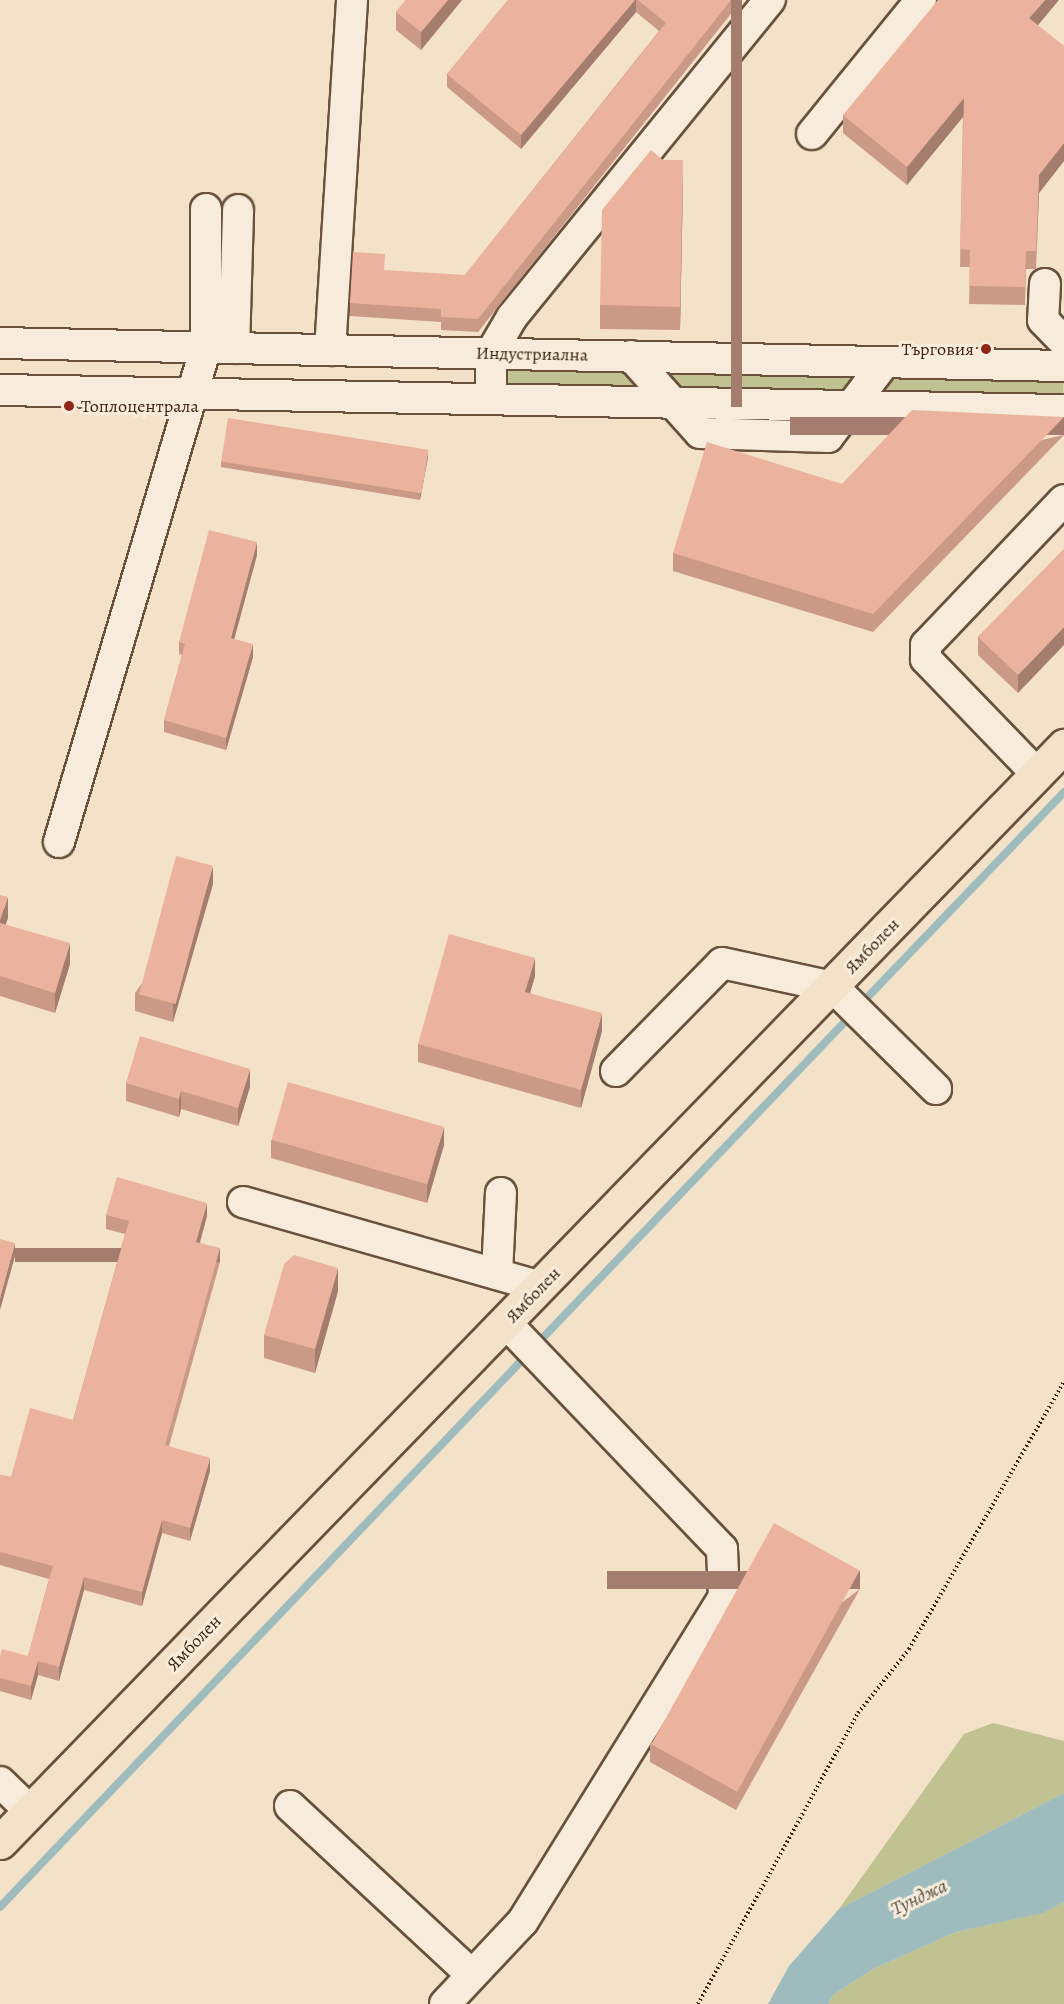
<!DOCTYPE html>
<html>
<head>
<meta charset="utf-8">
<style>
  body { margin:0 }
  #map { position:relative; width:1064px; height:2004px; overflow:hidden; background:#f3e2c7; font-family:Alegreya,serif }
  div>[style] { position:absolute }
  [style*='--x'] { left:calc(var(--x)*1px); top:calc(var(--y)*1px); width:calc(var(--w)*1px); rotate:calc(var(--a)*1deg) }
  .green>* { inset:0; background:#c1c291; transform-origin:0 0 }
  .water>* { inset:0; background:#9ebcbe }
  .stream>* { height:8px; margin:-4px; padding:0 4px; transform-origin:4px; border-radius:4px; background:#9ebcbe }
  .path>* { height:4px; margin-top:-2px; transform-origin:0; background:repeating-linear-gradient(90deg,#3b210e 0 1.5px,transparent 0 4.5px) }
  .roads { filter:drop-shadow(2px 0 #69513c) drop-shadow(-2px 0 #69513c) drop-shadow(0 2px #69513c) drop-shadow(0 -2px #69513c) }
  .minor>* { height:30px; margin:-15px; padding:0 15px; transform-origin:15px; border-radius:15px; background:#f7ecdb }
  .major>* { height:33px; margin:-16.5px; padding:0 16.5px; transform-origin:16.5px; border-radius:16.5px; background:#f3e2c7 }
  .wall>* { inset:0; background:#ca9a87 }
  .shaded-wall>* { inset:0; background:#a47d6e; transform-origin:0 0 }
  .building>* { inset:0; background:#ebb39d; transform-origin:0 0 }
  .dots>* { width:16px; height:16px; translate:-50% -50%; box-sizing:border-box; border:3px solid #f7ecdb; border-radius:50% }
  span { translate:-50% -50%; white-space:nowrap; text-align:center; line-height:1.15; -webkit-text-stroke:6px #f7ecdb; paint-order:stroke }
  .poi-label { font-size:18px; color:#3b210e }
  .right { translate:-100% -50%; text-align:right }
  .left { translate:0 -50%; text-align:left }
  .street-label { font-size:18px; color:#3b210e }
  .water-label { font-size:20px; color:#595043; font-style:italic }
</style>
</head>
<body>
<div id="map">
  <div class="green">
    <div style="left:491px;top:353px;width:573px;height:46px;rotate:1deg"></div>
    <div style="clip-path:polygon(993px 1723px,1064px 1741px,1064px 1793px,839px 1909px,964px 1734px)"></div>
    <div style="clip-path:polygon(1064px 1902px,1064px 2004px,828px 2004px,833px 1995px,873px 1969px,956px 1932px,1042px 1913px)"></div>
  </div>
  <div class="water">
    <div style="clip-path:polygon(1064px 1793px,1064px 1902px,1043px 1913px,956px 1932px,873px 1969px,833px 1995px,828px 2004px,768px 2004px,789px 1966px,839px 1909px)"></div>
  </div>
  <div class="stream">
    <div style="--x:860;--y:1005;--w:295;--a:-46.2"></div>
    <div style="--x:535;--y:1346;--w:459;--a:-46.3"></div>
    <div style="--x:0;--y:1907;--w:763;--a:-46.33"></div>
  </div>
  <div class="path">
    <div style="--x:698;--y:2004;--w:332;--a:-61.2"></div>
    <div style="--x:858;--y:1713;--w:82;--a:-51.4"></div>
    <div style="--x:909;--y:1649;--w:309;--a:-59.9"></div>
  </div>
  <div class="roads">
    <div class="minor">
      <div style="--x:812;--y:134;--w:173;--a:-50.9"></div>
      <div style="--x:1045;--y:284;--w:36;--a:93"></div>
      <div style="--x:1043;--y:320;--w:30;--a:46"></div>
      <div style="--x:0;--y:343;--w:1064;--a:1.24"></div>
      <div style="--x:234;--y:348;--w:138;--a:-88.3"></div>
      <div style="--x:330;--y:350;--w:351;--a:-86.4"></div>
      <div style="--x:631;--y:356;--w:103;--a:48.1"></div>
      <div style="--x:700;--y:433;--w:128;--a:1.8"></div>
      <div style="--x:828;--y:437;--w:94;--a:-52.8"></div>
      <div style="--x:0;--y:390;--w:1064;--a:1.08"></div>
      <div style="--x:491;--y:399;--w:46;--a:-90"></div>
      <div style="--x:491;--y:353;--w:42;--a:-59.7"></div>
      <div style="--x:512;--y:317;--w:409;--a:-50.9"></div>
      <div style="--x:1037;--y:774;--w:160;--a:-134"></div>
      <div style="--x:926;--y:659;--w:14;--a:-90"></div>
      <div style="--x:926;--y:645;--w:200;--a:-46.4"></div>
      <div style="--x:59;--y:842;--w:516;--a:-73.46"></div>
      <div style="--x:206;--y:347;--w:138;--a:-90"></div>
      <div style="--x:616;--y:1071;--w:151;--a:-45.5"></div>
      <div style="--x:722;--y:963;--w:114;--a:12.2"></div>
      <div style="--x:833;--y:987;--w:145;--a:44.7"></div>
      <div style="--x:243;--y:1202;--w:310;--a:15.9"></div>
      <div style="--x:497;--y:1274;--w:81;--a:-87.2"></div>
      <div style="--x:0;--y:1782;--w:42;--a:44"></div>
      <div style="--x:290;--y:1806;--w:248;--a:42.9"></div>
      <div style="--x:445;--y:2004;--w:114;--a:-46.8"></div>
      <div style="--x:523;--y:1921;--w:381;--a:-58.2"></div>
      <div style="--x:724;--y:1597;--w:48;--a:-92.4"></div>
      <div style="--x:722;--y:1549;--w:313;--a:-133.7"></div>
    </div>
    <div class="major">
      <div style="--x:0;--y:1842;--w:1528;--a:-45.85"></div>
    </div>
  </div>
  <div class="wall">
    <div style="clip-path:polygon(406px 0,462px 0,421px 50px,396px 30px,396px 12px)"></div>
    <div style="clip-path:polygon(508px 0,742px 0,478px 332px,441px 330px,441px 322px,350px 316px,350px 303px,465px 275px,659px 31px,636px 12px,521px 149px,447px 87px,447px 74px)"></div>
    <div style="clip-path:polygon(1038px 26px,1064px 46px,1064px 161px,1039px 193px,1036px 269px,1026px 269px,1025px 305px,969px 304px,970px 267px,960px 267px,963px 116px,907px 185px,843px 133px,843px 115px)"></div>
    <div style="clip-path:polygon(683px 183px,680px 330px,600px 329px,600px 305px)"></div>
    <div style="clip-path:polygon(1064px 435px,873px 632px,673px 571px,673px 553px,842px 484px)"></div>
    <div style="clip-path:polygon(428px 457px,420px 500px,221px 467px,221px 461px)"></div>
    <div style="clip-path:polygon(1064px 549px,1018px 693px,978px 655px,978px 637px)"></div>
    <div style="clip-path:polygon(257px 555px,234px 639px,253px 657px,226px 750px,164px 732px,164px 720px,182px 655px,179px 654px,179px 642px)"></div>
    <div style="clip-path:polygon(213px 884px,173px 1022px,135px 1011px,135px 993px)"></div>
    <div style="clip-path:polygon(0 895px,8px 918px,5px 924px,70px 964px,55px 1013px,0 996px)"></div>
    <div style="clip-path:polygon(535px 976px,530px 993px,602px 1031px,581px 1108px,418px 1062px,418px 1044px)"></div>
    <div style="clip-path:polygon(126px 1083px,250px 1087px,238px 1126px,181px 1109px,179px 1117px,126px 1101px)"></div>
    <div style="clip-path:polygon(271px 1140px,444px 1145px,427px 1203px,271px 1158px)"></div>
    <div style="clip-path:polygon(106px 1215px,207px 1216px,200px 1243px,220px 1262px,169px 1446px,210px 1471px,190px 1541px,162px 1533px,142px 1606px,84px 1590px,59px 1681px,38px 1675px,31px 1700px,0 1691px,0 1657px,28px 1656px,49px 1579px,0 1565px,0 1475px,11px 1477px,73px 1420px,125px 1234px,106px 1229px)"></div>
    <div style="clip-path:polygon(338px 1291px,315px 1373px,264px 1358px,264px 1335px)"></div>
    <div style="clip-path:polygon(860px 1589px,736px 1810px,650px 1762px,650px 1744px)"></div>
  </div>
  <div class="shaded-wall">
    <div style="clip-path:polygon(448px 0,462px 0,421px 50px,421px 32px)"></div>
    <div style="clip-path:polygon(635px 0,636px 0,636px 12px,521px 149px,521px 135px)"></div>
    <div style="left:731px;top:0;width:11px;height:407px"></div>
    <div style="clip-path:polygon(1045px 0,1059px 0,1029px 36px,1029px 18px)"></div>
    <div style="clip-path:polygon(964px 98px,964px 116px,907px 185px,907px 167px)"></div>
    <div style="clip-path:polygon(1064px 143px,1064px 161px,1039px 193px,1036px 269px,1039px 175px)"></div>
    <div style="clip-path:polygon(683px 160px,683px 183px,680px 330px,680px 307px)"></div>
    <div style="left:1064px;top:417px;width:18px;height:274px;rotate:90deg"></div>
    <div style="clip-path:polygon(428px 451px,428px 457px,420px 500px,420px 494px)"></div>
    <div style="clip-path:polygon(257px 542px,257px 555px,231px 651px,231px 638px)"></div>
    <div style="clip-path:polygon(1064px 627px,1064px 645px,1018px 693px,1018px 675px)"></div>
    <div style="clip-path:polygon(253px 644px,253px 657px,226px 750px,226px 738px)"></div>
    <div style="clip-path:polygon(213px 866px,213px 884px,173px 1022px,173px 1004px)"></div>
    <div style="clip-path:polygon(8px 897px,8px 918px,0 941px,0 920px)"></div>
    <div style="clip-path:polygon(70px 943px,70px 964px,55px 1013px,55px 993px)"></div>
    <div style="clip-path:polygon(535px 958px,535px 976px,525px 1010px,525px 992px)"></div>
    <div style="clip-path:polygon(602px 1013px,602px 1031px,581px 1108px,581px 1090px)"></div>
    <div style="clip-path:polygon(250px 1069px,250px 1087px,238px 1126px,238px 1108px)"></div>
    <div style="clip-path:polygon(181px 1091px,181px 1109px,179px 1117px,179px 1099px)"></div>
    <div style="clip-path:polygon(444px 1127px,444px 1145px,427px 1203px,427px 1185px)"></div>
    <div style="clip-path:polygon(207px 1203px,207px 1216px,196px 1255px,196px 1242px)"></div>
    <div style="clip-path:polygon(15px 1243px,15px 1256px,0 1310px,0 1298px)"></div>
    <div style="left:220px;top:1248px;width:14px;height:205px;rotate:90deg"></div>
    <div style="clip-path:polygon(338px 1268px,338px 1291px,315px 1373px,315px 1349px)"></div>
    <div style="clip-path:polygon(210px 1458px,210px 1471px,190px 1541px,190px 1528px)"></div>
    <div style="clip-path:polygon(162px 1520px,162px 1533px,142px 1606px,142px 1592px)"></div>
    <div style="left:860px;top:1571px;width:18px;height:253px;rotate:90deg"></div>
    <div style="clip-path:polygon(84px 1577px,84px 1590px,59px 1681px,59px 1667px)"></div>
    <div style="clip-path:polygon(38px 1661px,38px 1675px,31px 1700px,31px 1686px)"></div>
  </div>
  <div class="building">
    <div style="clip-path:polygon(406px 0,448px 0,421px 32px,396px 12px)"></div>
    <div style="clip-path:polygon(508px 0,635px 0,521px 135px,447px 74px)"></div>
    <div style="clip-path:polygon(638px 0,731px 0,478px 319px,441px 317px,441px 309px,350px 303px,353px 252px,385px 254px,384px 270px,465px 275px,666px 23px)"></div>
    <div style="clip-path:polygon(938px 0,1045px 0,1029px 18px,1064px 46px,1064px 143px,1039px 175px,1036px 251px,1026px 251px,1025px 287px,969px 286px,970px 250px,960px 249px,964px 98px,907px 167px,843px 115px)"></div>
    <div style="clip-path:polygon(651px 150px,663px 160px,683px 160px,680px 307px,600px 305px,602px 210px)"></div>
    <div style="clip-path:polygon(912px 410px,1064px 417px,873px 614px,673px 553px,707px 442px,842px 484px)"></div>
    <div style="left:228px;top:418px;width:203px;height:44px;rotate:9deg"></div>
    <div style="clip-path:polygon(209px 530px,257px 542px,231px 638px,253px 644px,226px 738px,164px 720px,185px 644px,179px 642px)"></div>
    <div style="clip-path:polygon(1064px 549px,1064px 627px,1018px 675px,978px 637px)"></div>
    <div style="left:176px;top:856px;width:38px;height:143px;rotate:15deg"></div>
    <div style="clip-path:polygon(0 895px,8px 897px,0 920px)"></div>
    <div style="clip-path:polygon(0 923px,70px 943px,55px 993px,0 976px)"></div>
    <div style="clip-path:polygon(449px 934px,535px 958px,525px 992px,602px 1013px,581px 1090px,418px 1044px)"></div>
    <div style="clip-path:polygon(140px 1036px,250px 1069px,238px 1108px,181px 1091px,179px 1099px,126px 1083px)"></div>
    <div style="left:288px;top:1082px;width:162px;height:60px;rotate:16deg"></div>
    <div style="clip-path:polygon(117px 1177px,207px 1203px,196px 1242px,220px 1248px,165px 1445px,210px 1458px,190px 1528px,162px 1520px,142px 1592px,84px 1577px,59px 1667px,38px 1661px,31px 1686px,0 1678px,0 1657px,2px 1649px,28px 1656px,53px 1566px,0 1552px,0 1475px,11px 1477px,30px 1408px,73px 1420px,129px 1221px,106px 1215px)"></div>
    <div style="clip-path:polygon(0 1239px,15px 1243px,0 1298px)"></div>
    <div style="clip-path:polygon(294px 1255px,338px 1268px,315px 1349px,264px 1335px,284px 1264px)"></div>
    <div style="left:774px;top:1523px;width:98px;height:253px;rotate:29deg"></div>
  </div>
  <div class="dots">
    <div style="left:986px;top:349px;background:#8f2418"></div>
    <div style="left:69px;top:406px;background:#8f2418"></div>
  </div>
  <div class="poi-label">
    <span class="right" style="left:974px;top:349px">Търговия</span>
    <span class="left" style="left:81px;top:406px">Топлоцентрала</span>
  </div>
  <div class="street-label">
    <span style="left:532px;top:354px;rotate:1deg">Индустриална</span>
    <span style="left:872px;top:946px;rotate:-46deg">Ямболен</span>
    <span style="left:533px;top:1295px;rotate:-46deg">Ямболен</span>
    <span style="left:194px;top:1643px;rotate:-46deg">Ямболен</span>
  </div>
  <div class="water-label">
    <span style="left:919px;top:1897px;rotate:-25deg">Тунджа</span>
  </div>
</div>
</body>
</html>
